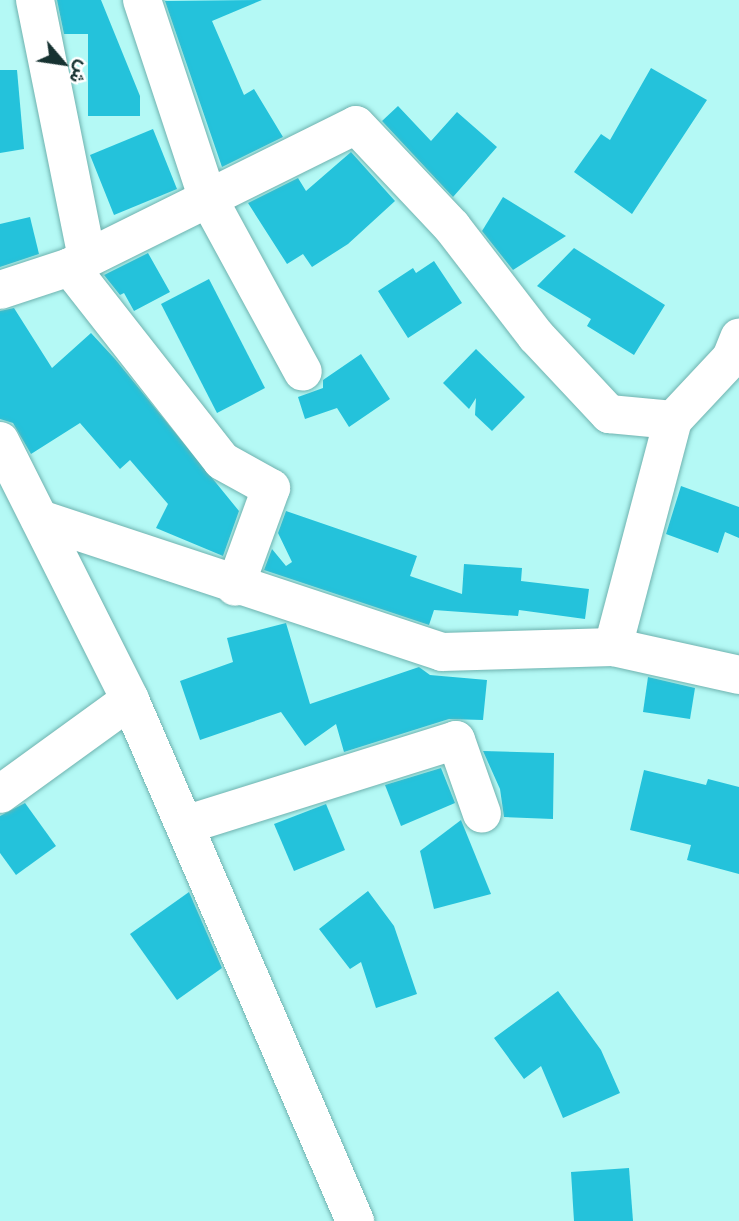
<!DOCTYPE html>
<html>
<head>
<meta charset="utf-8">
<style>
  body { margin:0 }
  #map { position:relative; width:739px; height:1221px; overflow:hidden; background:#b4f9f5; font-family:Literata,Vazirmatn,serif }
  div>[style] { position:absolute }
  .building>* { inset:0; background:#24c2db }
  .roads { filter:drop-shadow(0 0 2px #6fb2af) drop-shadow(0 0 2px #6fb2af) }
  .minor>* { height:38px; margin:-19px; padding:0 19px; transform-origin:19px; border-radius:19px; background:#fff }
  span { translate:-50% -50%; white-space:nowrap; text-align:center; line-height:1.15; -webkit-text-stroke:6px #fff; paint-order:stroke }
  .north { position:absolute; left:28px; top:28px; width:70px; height:70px; -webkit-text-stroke:5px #fff; paint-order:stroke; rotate:119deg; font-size:19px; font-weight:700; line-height:28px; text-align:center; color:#163231 }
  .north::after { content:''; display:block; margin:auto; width:24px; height:32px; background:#163231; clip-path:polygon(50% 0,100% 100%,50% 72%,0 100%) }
</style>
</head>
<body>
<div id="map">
  <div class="building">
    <div style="clip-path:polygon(57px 0,101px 0,140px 96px,140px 116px,88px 116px,88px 34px,64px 34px)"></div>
    <div style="clip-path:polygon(262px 0,212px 21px,244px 95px,254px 89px,283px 137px,222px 167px,165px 1px)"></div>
    <div style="clip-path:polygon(651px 68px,707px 100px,632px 214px,574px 172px,601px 134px,610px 140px)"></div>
    <div style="clip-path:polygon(0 70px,17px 70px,24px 149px,0 153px)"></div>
    <div style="clip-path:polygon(398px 106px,431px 141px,457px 112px,497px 147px,453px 197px,382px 121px)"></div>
    <div style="clip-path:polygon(153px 129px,177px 189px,114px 215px,90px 155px)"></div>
    <div style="clip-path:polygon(351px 152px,395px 201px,348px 244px,312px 267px,303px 254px,287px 264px,248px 203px,298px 178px,306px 191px)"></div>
    <div style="clip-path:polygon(503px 197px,566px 236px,513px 270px,482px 231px)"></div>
    <div style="clip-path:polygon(30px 217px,39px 254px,0 267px,0 224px)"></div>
    <div style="clip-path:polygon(574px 248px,665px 305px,634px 355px,587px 326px,591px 319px,537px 286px)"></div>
    <div style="clip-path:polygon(148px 253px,170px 292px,134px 311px,124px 293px,120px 295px,104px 275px)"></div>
    <div style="clip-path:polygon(434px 261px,462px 303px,408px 338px,378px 291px,413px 268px,416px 273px)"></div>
    <div style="clip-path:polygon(209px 279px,265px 388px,217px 413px,161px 304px)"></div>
    <div style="clip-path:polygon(14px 308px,52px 368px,91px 333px,115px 359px,239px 511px,223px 556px,156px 528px,168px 504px,130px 460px,120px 469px,80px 423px,31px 454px,13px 423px,0 419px,0 311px)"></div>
    <div style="clip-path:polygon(476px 349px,525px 397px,492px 431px,475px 415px,476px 398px,469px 409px,443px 383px)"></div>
    <div style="clip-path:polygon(361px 354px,390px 399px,349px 427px,337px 408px,305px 419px,298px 397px,323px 388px,323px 380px)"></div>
    <div style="clip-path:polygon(681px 486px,739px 507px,739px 538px,725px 532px,718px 553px,666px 534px)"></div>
    <div style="clip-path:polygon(286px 511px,417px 556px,410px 576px,462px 594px,464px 564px,522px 568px,521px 581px,589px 589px,585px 619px,519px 610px,518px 616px,434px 610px,429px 625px,264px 570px,272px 549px,286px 566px,292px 562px,278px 533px)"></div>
    <div style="clip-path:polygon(286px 623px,310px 704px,419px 667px,430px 675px,487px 680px,483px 720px,449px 719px,344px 752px,336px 724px,305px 746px,281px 712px,200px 740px,180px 681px,233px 662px,227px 638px)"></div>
    <div style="clip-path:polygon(648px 677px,695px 688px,690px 719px,643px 712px)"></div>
    <div style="clip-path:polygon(483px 751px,554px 753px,553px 819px,504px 817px,500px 789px)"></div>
    <div style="clip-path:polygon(441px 768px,455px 803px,401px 826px,385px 785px)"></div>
    <div style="clip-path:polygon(644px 770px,706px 785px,708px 779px,739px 787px,739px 874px,687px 860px,691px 845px,630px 830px)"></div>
    <div style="clip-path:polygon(25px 803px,56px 846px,16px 875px,0 853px,0 816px)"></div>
    <div style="clip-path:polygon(326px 804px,345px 850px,294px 871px,274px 824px)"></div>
    <div style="clip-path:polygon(461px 820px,491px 894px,434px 909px,420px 851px)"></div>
    <div style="clip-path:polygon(368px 891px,394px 926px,417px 994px,376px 1008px,361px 962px,350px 969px,319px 929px)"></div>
    <div style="clip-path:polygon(189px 892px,222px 968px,177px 1000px,130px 934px)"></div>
    <div style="clip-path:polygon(558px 991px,601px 1050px,620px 1093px,563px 1118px,541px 1066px,524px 1079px,494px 1038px)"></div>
    <div style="clip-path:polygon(629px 1168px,633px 1221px,574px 1221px,571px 1172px)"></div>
  </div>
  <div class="roads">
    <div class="minor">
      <div style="left:35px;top:0;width:264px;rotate:78.6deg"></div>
      <div style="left:142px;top:0;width:206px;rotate:71.7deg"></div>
      <div style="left:207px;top:196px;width:200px;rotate:61.4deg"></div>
      <div style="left:70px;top:267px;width:246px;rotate:51.9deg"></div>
      <div style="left:222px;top:461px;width:56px;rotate:28.9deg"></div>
      <div style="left:271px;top:488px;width:105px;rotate:110deg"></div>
      <div style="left:0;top:290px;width:74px;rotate:-18.2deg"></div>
      <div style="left:70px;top:267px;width:319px;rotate:-26.4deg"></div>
      <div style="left:356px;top:125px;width:140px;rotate:46.7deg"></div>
      <div style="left:452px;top:227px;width:138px;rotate:52.4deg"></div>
      <div style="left:536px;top:336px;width:107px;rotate:46.9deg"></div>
      <div style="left:609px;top:414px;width:64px;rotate:5.4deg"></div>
      <div style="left:0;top:441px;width:290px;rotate:63.3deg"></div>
      <div style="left:130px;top:700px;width:160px;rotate:144.1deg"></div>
      <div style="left:40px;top:519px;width:423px;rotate:18.3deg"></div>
      <div style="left:442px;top:652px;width:171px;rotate:-1.7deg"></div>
      <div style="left:613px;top:647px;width:129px;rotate:12.5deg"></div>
      <div style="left:613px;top:647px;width:235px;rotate:-75.2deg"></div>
      <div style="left:673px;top:420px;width:85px;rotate:-46.9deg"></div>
      <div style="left:731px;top:358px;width:22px;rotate:-68deg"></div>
      <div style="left:130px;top:700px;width:568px;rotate:66.64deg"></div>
      <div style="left:185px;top:825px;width:284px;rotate:-17.4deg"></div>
      <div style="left:456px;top:740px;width:78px;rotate:70.6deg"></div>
    </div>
  </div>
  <div class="north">ش</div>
</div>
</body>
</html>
